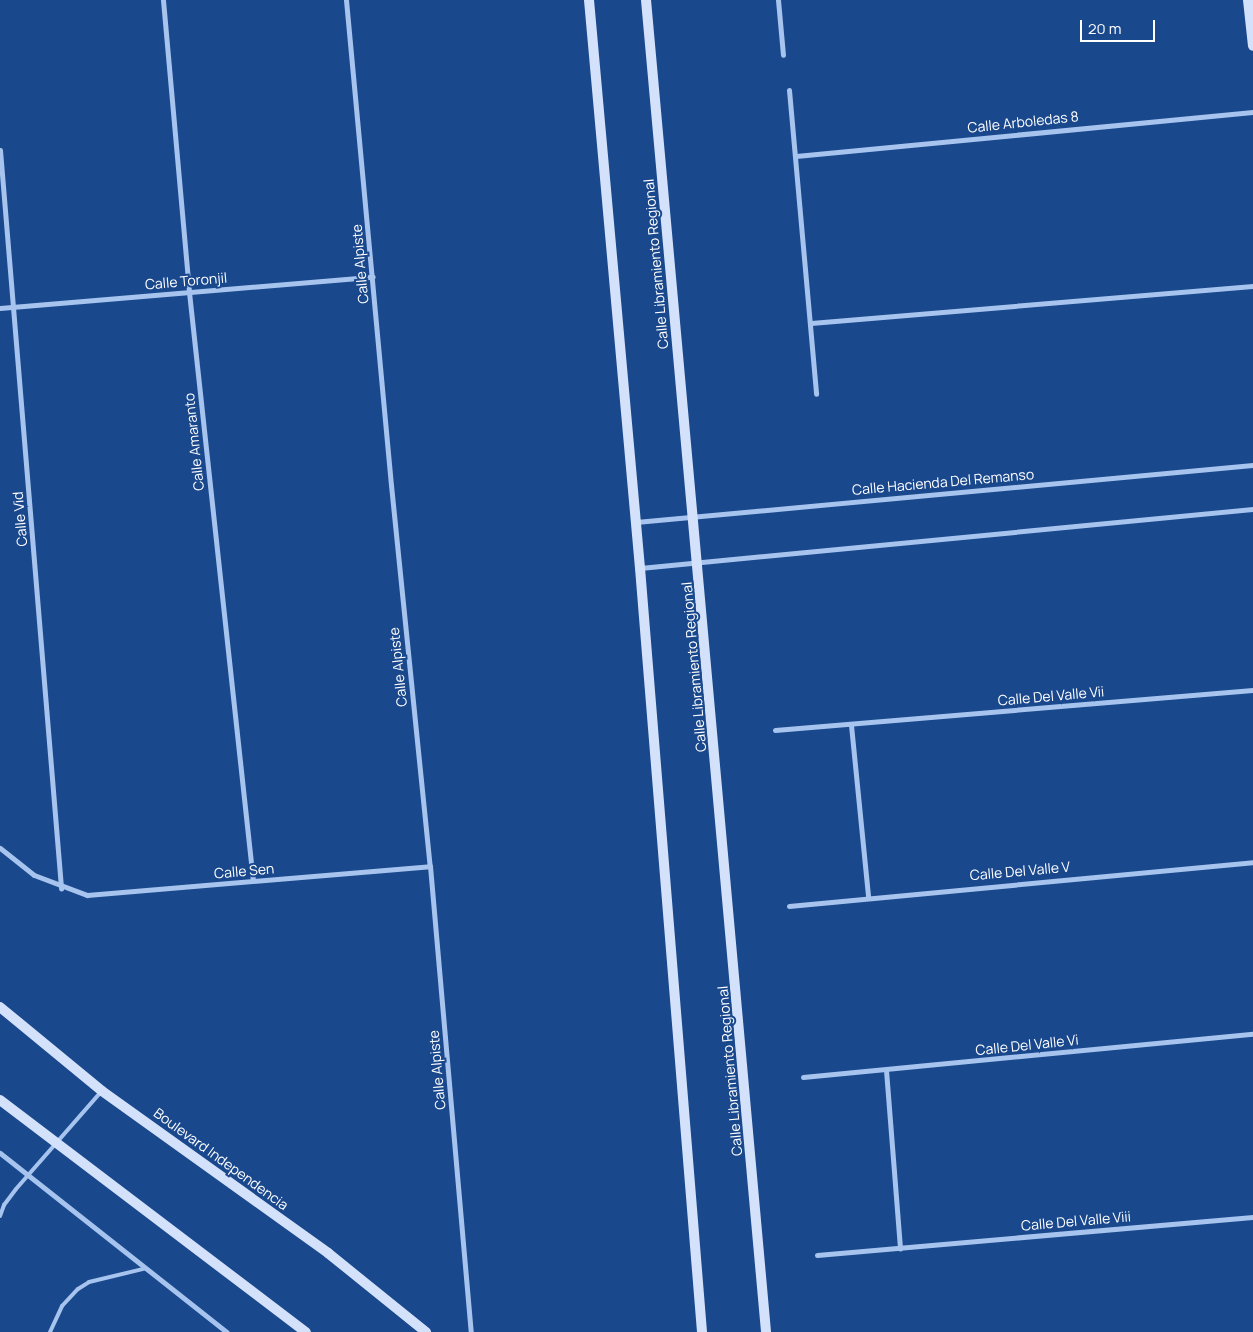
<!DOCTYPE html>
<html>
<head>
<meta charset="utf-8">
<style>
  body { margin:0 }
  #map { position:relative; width:1253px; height:1332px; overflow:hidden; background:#1a488d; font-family:Manrope,sans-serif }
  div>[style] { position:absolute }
  .lane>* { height:4px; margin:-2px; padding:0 2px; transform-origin:2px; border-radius:2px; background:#a6c4ee }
  .street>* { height:5px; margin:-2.5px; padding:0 2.5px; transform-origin:2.5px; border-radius:2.5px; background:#a6c4ee }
  .secondary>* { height:10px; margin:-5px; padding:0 5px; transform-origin:5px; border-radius:5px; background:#d3e2fa }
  span { translate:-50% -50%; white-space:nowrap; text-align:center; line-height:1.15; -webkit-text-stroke:4px #1a488d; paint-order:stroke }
  .street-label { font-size:14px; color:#fff }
  .scale { position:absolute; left:1080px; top:20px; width:75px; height:22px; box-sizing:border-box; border:2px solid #fff; border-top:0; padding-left:6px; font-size:15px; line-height:18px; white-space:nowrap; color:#fff; -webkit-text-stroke:4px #1a488d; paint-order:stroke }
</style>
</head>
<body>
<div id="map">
  <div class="lane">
    <div style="left:0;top:1216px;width:12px;rotate:-70deg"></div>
    <div style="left:4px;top:1205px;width:20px;rotate:-53deg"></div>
    <div style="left:16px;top:1189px;width:128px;rotate:-48.8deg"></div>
    <div style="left:50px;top:1332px;width:29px;rotate:-65deg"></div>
    <div style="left:62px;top:1306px;width:23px;rotate:-47deg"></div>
    <div style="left:78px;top:1289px;width:13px;rotate:-32deg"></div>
    <div style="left:89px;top:1282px;width:56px;rotate:-13.5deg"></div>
  </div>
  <div class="street">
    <div style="left:163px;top:0;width:293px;rotate:84.9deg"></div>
    <div style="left:189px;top:292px;width:592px;rotate:83.8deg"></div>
    <div style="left:346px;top:0;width:487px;rotate:84.7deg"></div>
    <div style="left:391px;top:485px;width:383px;rotate:84.2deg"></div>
    <div style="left:430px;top:866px;width:468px;rotate:85deg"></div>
    <div style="left:778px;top:0;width:55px;rotate:84.8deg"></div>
    <div style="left:789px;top:90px;width:305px;rotate:84.9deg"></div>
    <div style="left:0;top:150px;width:741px;rotate:85.27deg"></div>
    <div style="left:796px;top:156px;width:459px;rotate:-5.5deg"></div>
    <div style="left:0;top:308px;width:374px;rotate:-4.8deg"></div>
    <div style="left:811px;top:323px;width:444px;rotate:-4.8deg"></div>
    <div style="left:636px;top:522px;width:620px;rotate:-5.28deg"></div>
    <div style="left:640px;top:568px;width:616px;rotate:-5.5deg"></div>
    <div style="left:851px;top:725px;width:172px;rotate:84.3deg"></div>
    <div style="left:775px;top:730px;width:480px;rotate:-4.8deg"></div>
    <div style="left:0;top:848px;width:43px;rotate:38.5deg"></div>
    <div style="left:34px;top:875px;width:57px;rotate:20.7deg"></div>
    <div style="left:87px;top:895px;width:344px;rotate:-4.8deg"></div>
    <div style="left:789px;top:906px;width:466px;rotate:-5.4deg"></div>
    <div style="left:886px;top:1070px;width:179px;rotate:85.5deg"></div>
    <div style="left:803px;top:1077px;width:452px;rotate:-5.5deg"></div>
    <div style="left:0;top:1153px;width:289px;rotate:38.3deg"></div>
    <div style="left:817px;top:1255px;width:438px;rotate:-5deg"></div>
  </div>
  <div class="secondary">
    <div style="left:589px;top:0;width:570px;rotate:84.87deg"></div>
    <div style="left:640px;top:568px;width:767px;rotate:85.36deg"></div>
    <div style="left:646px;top:0;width:1337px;rotate:84.85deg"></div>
    <div style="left:1248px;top:0;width:46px;rotate:83.8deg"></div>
    <div style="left:0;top:1007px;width:132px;rotate:39.5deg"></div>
    <div style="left:102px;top:1091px;width:278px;rotate:35.6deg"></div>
    <div style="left:328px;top:1253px;width:126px;rotate:38.9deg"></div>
    <div style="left:0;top:1100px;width:384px;rotate:37.2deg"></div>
  </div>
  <div class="street-label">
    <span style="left:1023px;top:122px;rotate:-6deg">Calle Arboledas 8</span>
    <span style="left:360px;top:264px;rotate:-95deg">Calle Alpiste</span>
    <span style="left:656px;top:264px;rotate:-95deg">Calle Libramiento Regional</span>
    <span style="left:186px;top:281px;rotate:-5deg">Calle Toronjil</span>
    <span style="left:194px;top:442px;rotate:-96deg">Calle Amaranto</span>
    <span style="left:943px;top:482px;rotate:-5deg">Calle Hacienda Del Remanso</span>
    <span style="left:20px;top:519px;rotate:-95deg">Calle Vid</span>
    <span style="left:398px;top:667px;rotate:-96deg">Calle Alpiste</span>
    <span style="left:694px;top:667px;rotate:-95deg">Calle Libramiento Regional</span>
    <span style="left:1051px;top:696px;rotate:-5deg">Calle Del Valle Vii</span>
    <span style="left:244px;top:871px;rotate:-5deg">Calle Sen</span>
    <span style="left:1020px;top:871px;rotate:-5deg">Calle Del Valle V</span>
    <span style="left:1027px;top:1045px;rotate:-6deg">Calle Del Valle Vi</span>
    <span style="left:437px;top:1070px;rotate:-95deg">Calle Alpiste</span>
    <span style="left:730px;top:1071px;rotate:-95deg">Calle Libramiento Regional</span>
    <span style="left:221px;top:1159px;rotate:36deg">Boulevard Independencia</span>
    <span style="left:1076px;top:1221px;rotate:-5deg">Calle Del Valle Viii</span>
  </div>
  <div class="scale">20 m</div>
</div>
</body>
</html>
